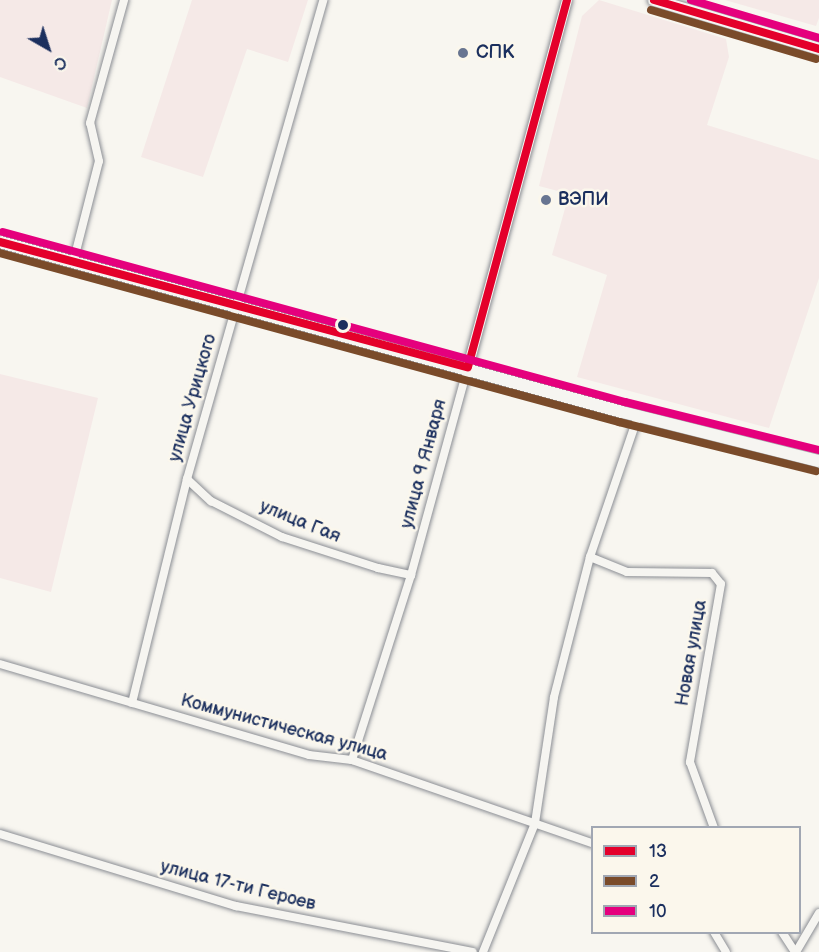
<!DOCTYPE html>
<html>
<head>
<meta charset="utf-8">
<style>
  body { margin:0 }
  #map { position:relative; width:819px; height:952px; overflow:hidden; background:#f8f6f0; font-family:"Balsamiq Sans",sans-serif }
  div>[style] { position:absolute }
  .built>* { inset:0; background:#f5e9e7 }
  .roads { filter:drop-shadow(0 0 2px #8b8e94) drop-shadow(0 0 2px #8b8e94) }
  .minor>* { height:8px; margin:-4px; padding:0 4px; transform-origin:4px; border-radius:4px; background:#f6f5f1 }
  .tertiary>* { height:10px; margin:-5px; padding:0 5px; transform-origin:5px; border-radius:5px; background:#f6f5f1 }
  .secondary>* { height:12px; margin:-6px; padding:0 6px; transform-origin:6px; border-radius:6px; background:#f6f5f1 }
  .bus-1>* { height:8px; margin:-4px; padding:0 4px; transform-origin:4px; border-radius:4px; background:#e4002b }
  .bus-2>* { height:8px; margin:-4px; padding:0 4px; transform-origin:4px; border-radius:4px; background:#7a4b2a }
  .bus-3>* { height:8px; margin:-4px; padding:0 4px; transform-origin:4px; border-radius:4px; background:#e5007d }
  .dots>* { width:16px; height:16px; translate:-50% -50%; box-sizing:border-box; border:3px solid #fbf7ec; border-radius:50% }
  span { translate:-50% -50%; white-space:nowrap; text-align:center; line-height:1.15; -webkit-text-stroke:5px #fbf7ec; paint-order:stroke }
  .poi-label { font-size:18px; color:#1b2f5e; font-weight:700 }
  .left { translate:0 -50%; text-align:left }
  .street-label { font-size:18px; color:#1b2f5e }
  .legend { position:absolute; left:591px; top:826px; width:210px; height:108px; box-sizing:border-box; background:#fbf7ec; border:2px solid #a1a7b3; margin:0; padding:8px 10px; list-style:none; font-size:18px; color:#1b2f5e }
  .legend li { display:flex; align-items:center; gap:12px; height:30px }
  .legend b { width:30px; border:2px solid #a1a7b3 }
  .north { position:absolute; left:18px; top:18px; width:60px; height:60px; -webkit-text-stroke:4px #fbf7ec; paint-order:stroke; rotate:141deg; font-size:16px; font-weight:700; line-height:24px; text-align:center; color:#1b2f5e }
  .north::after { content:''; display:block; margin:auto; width:21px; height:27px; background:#1b2f5e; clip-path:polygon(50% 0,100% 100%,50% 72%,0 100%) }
</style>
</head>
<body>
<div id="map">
  <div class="built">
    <div style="clip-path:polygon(0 0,112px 0,87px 108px,0 77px)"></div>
    <div style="clip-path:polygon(192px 0,308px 0,288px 62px,247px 49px,203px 177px,141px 157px)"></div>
    <div style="clip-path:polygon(599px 0,726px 39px,729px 57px,707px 125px,819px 160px,819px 278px,769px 428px,577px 377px,607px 275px,552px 255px,569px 194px,539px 186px,582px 16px)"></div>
    <div style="clip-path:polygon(725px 0,819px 0,819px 18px,816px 26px)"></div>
    <div style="clip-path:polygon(0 374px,98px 398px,51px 592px,0 578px)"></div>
  </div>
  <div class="roads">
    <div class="minor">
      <div style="left:73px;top:263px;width:105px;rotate:-75.7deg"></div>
      <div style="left:99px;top:161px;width:39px;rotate:-103deg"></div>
      <div style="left:90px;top:123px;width:128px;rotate:-74.5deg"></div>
      <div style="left:187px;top:479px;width:33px;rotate:43deg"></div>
      <div style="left:211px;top:501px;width:80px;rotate:26.9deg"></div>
      <div style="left:282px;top:537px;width:101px;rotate:17.9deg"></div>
      <div style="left:378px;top:568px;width:34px;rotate:12deg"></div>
      <div style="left:590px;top:557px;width:40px;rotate:22deg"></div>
      <div style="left:627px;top:572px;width:85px;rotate:0.7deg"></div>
      <div style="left:712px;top:573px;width:14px;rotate:51deg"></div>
      <div style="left:721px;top:584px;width:181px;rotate:99.9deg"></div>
      <div style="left:690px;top:762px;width:70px;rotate:70deg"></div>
      <div style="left:0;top:664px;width:322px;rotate:16.4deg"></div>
      <div style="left:309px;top:755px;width:43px;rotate:6.6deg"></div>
      <div style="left:352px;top:760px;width:254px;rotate:19.1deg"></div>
      <div style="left:132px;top:703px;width:231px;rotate:-76.2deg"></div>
      <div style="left:187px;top:479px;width:498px;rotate:-74.1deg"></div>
      <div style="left:352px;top:760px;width:194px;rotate:-72.3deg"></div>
      <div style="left:411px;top:575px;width:216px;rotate:-74.7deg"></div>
      <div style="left:0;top:834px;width:247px;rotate:17deg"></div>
      <div style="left:236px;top:906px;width:241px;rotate:11deg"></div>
      <div style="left:714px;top:932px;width:23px;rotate:59deg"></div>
      <div style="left:782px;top:932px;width:24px;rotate:57deg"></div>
      <div style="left:483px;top:952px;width:139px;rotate:-68deg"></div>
      <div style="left:535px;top:823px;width:127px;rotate:-81.4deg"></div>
      <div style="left:554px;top:697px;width:145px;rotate:-75.6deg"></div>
      <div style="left:590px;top:557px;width:149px;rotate:-71.2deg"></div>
      <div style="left:796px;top:952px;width:45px;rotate:-59.5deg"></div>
    </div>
    <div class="tertiary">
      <div style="left:468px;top:367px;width:380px;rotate:-74.9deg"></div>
    </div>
    <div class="secondary">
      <div style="left:654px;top:0;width:172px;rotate:16.5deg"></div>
      <div style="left:0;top:242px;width:645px;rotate:15.29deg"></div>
      <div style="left:622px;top:412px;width:203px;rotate:14deg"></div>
    </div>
  </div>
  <div class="bus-1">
    <div style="left:654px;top:0;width:172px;rotate:16.5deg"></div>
    <div style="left:0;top:242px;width:484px;rotate:15deg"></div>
    <div style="left:468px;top:367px;width:380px;rotate:-74.9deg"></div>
  </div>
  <div class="bus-2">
    <div style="left:651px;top:10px;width:172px;rotate:16.5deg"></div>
    <div style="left:0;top:253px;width:642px;rotate:15.27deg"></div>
    <div style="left:619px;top:422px;width:203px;rotate:14deg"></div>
  </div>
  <div class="bus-3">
    <div style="left:691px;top:0;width:134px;rotate:16.5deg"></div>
    <div style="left:3px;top:232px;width:645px;rotate:15.29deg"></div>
    <div style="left:625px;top:402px;width:200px;rotate:13.9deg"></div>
  </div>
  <div class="dots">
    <div style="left:463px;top:53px;background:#687591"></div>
    <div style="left:546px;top:200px;background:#687591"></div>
    <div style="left:343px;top:325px;background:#1b2f5e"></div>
  </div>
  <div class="poi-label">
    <span class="left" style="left:476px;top:53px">СПК</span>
    <span class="left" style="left:558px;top:200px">ВЭПИ</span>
  </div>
  <div class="street-label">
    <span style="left:193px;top:398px;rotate:-74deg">улица Урицкого</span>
    <span style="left:424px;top:464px;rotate:-75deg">улица 9 Января</span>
    <span style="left:300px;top:522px;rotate:22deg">улица Гая</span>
    <span style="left:692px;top:653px;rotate:-80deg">Новая улица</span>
    <span style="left:284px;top:728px;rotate:15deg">Коммунистическая улица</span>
    <span style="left:238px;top:886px;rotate:14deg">улица 17-ти Героев</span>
  </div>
  <ul class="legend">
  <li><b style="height:8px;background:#e4002b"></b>13</li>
  <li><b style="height:8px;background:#7a4b2a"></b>2</li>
  <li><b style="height:8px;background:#e5007d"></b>10</li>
  </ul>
  <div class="north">С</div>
</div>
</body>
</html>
